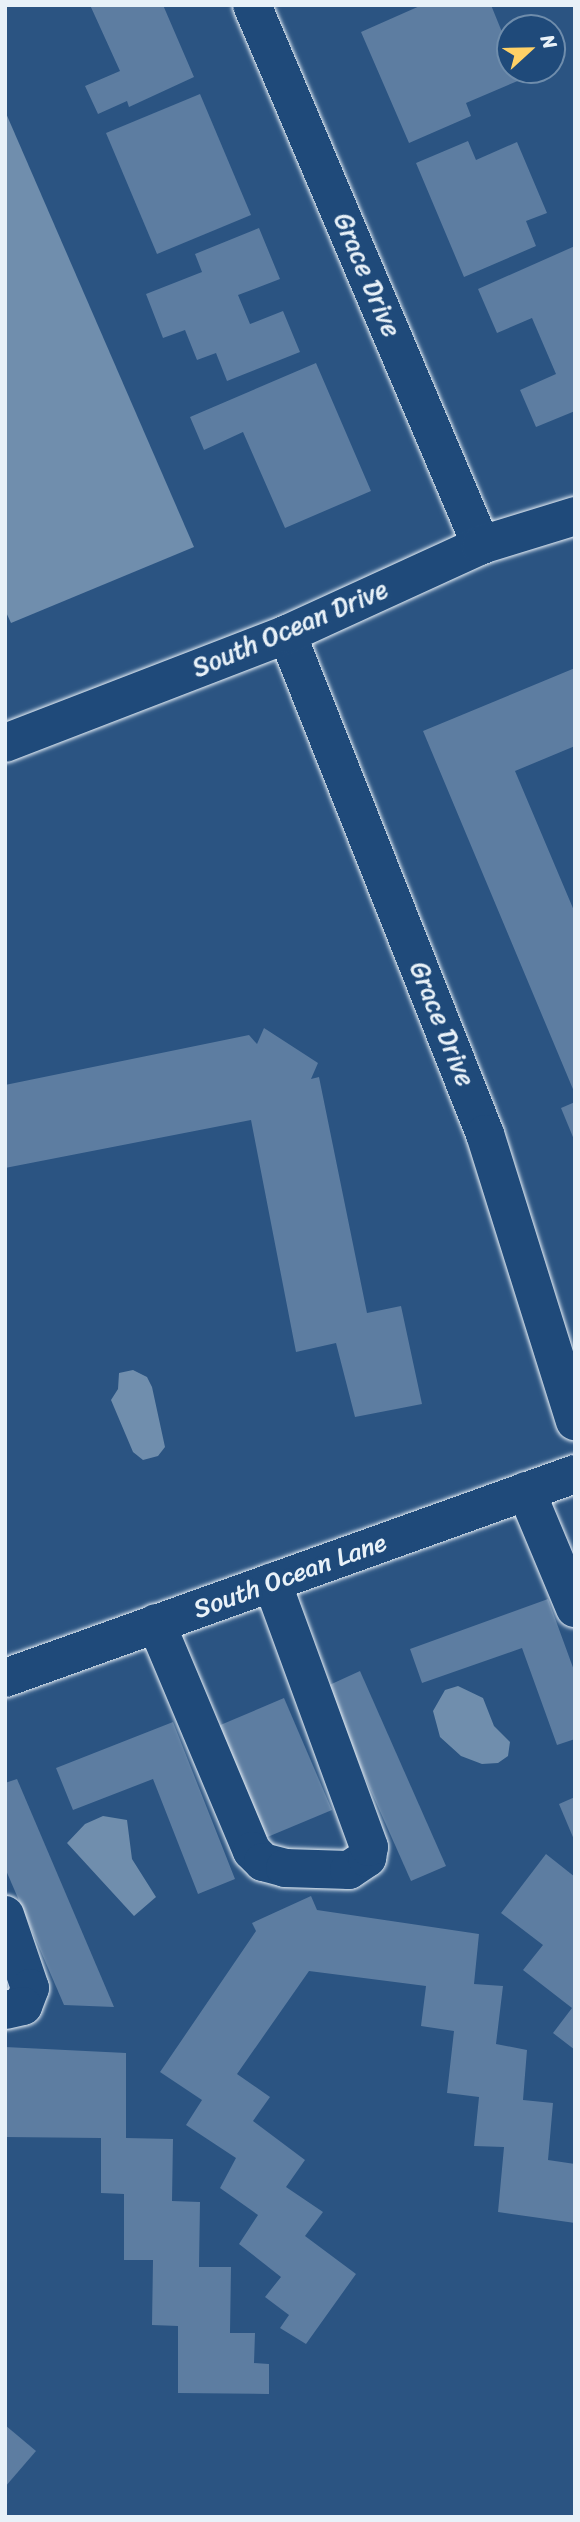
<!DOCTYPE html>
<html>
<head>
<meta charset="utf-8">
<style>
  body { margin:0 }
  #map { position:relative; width:580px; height:2522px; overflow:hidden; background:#2b5482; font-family:Sriracha,sans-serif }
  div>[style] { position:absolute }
  .water>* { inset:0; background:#708ead }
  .building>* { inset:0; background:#5d7da1 }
  .roads { filter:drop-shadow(0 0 2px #e8f1f8) drop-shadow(0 0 2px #e8f1f8) }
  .minor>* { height:38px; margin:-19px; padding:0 19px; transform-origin:19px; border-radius:19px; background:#1f4a7a }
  span { translate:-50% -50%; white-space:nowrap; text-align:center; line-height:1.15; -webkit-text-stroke:7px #1f4a7a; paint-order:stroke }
  .street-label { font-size:26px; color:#e8f1f8 }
  .frame { position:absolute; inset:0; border:7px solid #e8f1f8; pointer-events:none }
  .north { position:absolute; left:496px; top:14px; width:70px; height:70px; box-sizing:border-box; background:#1f4a7a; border:2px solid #6f8dac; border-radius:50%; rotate:68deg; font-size:19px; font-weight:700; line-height:28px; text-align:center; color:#e8f1f8 }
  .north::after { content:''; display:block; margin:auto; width:24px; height:32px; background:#ffd166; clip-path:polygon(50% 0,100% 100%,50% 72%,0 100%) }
</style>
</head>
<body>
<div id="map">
  <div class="water">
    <div style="clip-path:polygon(5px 111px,194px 547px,11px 623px,5px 610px)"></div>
    <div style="clip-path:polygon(133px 1370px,147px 1377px,152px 1387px,165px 1447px,158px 1456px,143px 1460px,133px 1452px,111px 1400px,118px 1389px,119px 1373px)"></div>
    <div style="clip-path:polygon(458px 1686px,483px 1698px,494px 1726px,510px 1742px,508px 1756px,498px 1763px,482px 1764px,461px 1756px,440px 1737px,433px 1711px,445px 1690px)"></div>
    <div style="clip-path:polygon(103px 1816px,127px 1820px,132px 1859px,156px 1897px,134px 1916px,67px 1843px,85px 1824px)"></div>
  </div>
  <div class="building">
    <div style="clip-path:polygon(90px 5px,163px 5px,194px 77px,129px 107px,127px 101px,98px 114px,85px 86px,120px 71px)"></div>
    <div style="clip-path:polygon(422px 5px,491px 5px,504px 37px,510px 70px,515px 70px,520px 80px,466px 103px,471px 116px,409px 143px,361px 32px)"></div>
    <div style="clip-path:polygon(200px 94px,251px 215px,157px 254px,106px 133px)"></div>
    <div style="clip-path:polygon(468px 141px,476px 160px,517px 142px,547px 213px,526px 221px,536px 246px,464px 277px,416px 163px)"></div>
    <div style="clip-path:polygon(259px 228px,280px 279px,238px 295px,250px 324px,283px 311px,300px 352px,227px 381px,216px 353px,197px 360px,185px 330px,163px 338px,146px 294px,202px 272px,195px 254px)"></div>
    <div style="clip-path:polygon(575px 246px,575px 411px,536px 427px,520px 390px,556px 374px,532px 318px,497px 333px,478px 289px)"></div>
    <div style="clip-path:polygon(316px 363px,371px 491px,285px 528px,243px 432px,204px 450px,190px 417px)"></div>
    <div style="clip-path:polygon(575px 668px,575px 746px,515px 771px,575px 913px,575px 1094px,423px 731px)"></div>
    <div style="clip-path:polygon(264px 1028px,318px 1063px,311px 1079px,319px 1077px,367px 1313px,401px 1306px,422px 1404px,355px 1417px,336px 1343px,296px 1352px,251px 1120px,5px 1168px,5px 1085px,249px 1035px,257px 1044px)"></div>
    <div style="clip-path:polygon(575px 1102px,575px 1142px,561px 1108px)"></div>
    <div style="clip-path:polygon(548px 1599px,575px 1673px,575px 1739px,557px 1745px,522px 1648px,422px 1683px,410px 1649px)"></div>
    <div style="clip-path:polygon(360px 1671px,446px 1866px,411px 1881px,325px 1687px)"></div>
    <div style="clip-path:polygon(284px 1698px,332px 1810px,265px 1838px,218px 1726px)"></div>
    <div style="clip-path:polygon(173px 1722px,235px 1879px,198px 1894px,153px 1779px,73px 1810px,56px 1768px)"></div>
    <div style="clip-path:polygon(17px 1779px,114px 2007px,64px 2005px,5px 1868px,5px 1783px)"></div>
    <div style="clip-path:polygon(575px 1797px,575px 1842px,559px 1804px)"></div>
    <div style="clip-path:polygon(546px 1854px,575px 1877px,575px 2050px,553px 2033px,572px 2008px,523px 1970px,543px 1945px,501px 1913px)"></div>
    <div style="clip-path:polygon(311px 1896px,317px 1910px,479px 1934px,474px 1984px,503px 1986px,496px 2044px,527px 2050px,523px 2100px,553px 2103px,548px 2160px,575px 2164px,575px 2223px,498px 2212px,504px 2147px,474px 2146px,479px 2097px,447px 2093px,454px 2031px,421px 2026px,426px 1986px,309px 1971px,237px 2074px,270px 2097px,253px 2121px,305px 2160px,286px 2187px,323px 2212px,305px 2236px,356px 2274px,306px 2344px,280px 2328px,289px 2315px,265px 2297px,281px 2277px,239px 2244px,258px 2215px,220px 2188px,236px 2158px,186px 2125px,202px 2100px,160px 2072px,256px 1931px,252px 1923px)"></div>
    <div style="clip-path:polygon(5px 2047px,126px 2053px,126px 2138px,173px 2139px,172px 2201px,200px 2202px,199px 2267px,231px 2267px,230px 2333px,255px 2333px,254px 2363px,269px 2364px,269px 2394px,178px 2393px,178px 2326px,152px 2325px,153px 2260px,124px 2260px,124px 2194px,101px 2193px,101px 2138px,5px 2137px)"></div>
    <div style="clip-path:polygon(5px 2425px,36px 2451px,5px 2487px)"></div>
  </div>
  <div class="roads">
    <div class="minor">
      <div style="left:252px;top:5px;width:587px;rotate:67.02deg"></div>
      <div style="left:287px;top:634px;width:538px;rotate:68.4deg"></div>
      <div style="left:485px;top:1134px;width:301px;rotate:72.6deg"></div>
      <div style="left:5px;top:743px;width:302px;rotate:-21.1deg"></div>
      <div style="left:287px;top:634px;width:213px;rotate:-24.6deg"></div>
      <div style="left:481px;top:545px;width:98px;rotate:-17.1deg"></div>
      <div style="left:526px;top:1491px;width:127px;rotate:67.3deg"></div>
      <div style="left:156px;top:1623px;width:247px;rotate:67.2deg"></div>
      <div style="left:252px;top:1851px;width:16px;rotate:45deg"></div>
      <div style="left:263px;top:1862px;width:23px;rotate:15deg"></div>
      <div style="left:285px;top:1868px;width:64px;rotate:1.8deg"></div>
      <div style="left:349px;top:1870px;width:22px;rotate:-34deg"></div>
      <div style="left:367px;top:1858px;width:11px;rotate:-80deg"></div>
      <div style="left:369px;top:1847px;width:282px;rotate:-110.1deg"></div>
      <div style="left:5px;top:1678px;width:605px;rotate:-19.69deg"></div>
      <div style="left:5px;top:1915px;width:77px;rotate:71.1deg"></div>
      <div style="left:30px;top:1988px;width:19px;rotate:111deg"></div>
      <div style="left:23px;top:2006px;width:18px;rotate:167deg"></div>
    </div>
  </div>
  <div class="street-label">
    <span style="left:367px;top:275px;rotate:67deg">Grace Drive</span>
    <span style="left:290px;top:629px;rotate:-23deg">South Ocean Drive</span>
    <span style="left:442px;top:1024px;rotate:68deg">Grace Drive</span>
    <span style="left:290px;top:1576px;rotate:-20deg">South Ocean Lane</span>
  </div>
  <div class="frame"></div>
  <div class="north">N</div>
</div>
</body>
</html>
